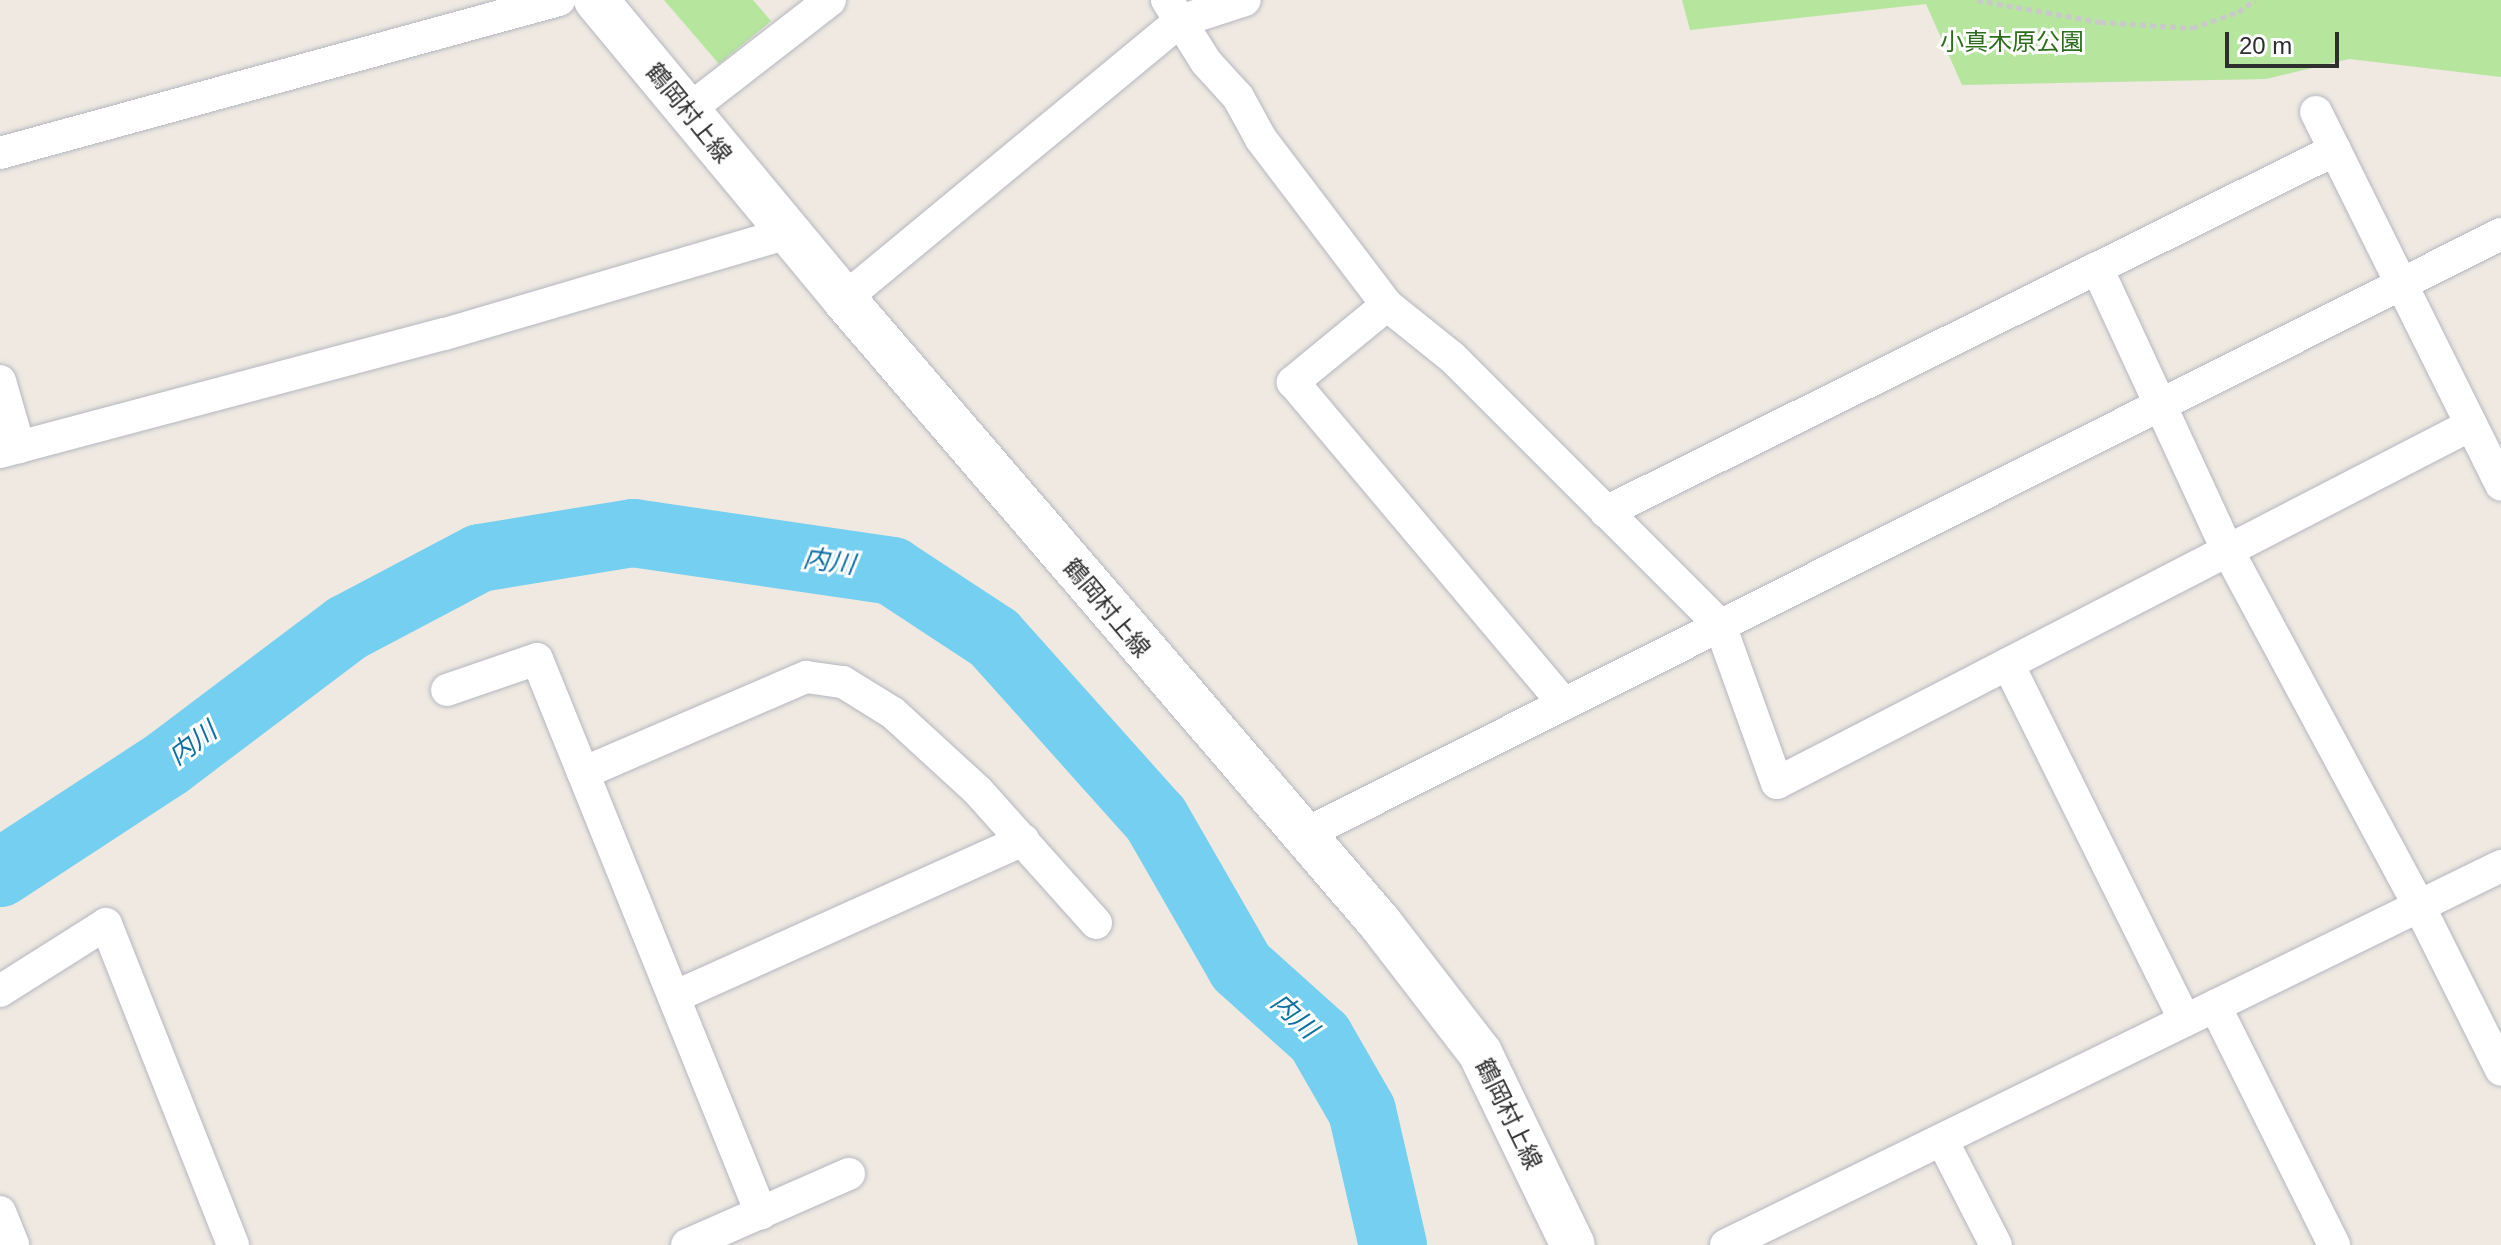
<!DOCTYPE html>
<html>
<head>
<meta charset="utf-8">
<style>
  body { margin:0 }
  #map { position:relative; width:2501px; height:1245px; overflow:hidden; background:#efe9e1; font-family:Arial,"Noto Sans JP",sans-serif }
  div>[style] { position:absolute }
  .green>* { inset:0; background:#b6e59e }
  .river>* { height:68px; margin:-34px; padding:0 34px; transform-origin:34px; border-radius:34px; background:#75cff0 }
  .path>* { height:5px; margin-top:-2.5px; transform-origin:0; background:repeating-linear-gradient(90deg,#c9c9c9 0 6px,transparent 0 10px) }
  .roads { filter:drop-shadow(0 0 2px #b4b7c1) drop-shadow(0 0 2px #b4b7c1) }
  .street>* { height:32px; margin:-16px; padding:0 16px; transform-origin:16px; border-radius:16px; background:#fff }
  .secondary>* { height:44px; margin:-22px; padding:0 22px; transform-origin:22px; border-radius:22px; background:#fff }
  span { translate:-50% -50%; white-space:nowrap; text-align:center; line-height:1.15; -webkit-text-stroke:6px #fff; paint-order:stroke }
  .park-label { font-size:24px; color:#2c6e1b }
  .street-label { font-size:24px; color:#2e2e2e }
  .water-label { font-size:26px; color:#0d6fa3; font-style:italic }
  .scale { position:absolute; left:2225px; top:32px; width:114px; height:36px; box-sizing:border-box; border:4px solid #2e2e2e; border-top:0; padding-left:10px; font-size:24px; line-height:28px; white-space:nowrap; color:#2e2e2e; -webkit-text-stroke:6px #fff; paint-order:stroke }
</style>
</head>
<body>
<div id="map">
  <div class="green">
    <div style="clip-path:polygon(664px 0,753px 0,771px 21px,719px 64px)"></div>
    <div style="clip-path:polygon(1682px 0,2501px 0,2501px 77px,2349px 59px,2266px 79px,1962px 85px,1926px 4px,1690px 30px)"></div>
  </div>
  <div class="river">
    <div style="left:0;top:873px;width:201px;rotate:-33.2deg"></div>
    <div style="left:168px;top:763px;width:224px;rotate:-37deg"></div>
    <div style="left:347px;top:628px;width:150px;rotate:-27.8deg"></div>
    <div style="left:480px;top:558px;width:155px;rotate:-9.3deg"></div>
    <div style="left:633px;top:533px;width:262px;rotate:8.3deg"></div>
    <div style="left:892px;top:571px;width:122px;rotate:33.3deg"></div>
    <div style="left:994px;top:638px;width:243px;rotate:48.2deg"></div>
    <div style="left:1156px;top:819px;width:171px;rotate:60.1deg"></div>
    <div style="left:1241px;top:967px;width:106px;rotate:41.9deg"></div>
    <div style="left:1320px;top:1038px;width:84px;rotate:60.1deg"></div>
    <div style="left:1362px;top:1111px;width:138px;rotate:77deg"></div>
  </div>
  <div class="path">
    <div style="left:1977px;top:0;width:125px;rotate:10.1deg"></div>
    <div style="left:2100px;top:22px;width:92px;rotate:3.7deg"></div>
    <div style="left:2192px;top:28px;width:49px;rotate:-19.2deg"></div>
    <div style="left:2238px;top:12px;width:21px;rotate:-35deg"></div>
  </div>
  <div class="roads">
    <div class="street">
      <div style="left:1167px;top:0;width:73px;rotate:57.8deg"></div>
      <div style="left:1206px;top:62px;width:47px;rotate:47.6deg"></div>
      <div style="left:1238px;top:97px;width:48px;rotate:61.3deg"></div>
      <div style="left:1261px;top:139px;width:208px;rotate:52.8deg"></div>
      <div style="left:1387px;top:305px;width:83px;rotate:38.7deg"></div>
      <div style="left:1452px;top:357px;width:379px;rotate:45deg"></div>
      <div style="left:1720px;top:625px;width:168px;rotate:70.2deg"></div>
      <div style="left:1777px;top:783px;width:781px;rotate:-27.29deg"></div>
      <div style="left:687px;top:111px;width:181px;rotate:-37.8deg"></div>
      <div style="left:2316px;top:112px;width:416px;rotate:63.6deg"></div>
      <div style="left:0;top:153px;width:580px;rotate:-15.31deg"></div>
      <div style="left:2097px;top:268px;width:312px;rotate:65.2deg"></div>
      <div style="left:2228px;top:551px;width:403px;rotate:61.7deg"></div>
      <div style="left:2419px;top:906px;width:183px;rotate:63.4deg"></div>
      <div style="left:844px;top:299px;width:436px;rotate:-39.6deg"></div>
      <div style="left:1180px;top:21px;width:68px;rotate:-17.9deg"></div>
      <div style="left:1387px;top:305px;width:122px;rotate:140.7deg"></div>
      <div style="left:1293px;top:382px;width:421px;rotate:49.9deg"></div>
      <div style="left:0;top:381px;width:69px;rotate:73.9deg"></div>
      <div style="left:0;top:452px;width:460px;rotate:-14.9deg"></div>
      <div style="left:445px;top:334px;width:358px;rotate:-16.4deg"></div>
      <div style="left:1606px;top:512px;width:814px;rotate:-26.41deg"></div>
      <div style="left:2008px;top:664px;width:398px;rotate:63.6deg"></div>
      <div style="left:447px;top:690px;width:95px;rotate:-19deg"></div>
      <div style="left:537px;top:659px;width:598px;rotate:67.98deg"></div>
      <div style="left:583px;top:773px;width:243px;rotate:-23.3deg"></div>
      <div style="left:806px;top:677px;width:37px;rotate:8deg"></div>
      <div style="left:843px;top:682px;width:59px;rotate:31.8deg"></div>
      <div style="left:893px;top:713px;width:115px;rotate:42.5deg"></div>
      <div style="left:978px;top:791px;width:177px;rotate:48.2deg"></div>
      <div style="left:1301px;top:836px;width:1343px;rotate:-26.64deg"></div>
      <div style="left:0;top:991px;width:125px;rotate:-32.3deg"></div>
      <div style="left:106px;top:924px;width:345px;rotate:68.4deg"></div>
      <div style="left:674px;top:997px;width:383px;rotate:-24.2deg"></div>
      <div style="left:2215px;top:1006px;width:267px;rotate:63.5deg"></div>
      <div style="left:1942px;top:1140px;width:118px;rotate:62.8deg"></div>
      <div style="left:0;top:1212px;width:35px;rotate:68deg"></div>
      <div style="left:687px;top:1245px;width:177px;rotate:-23.7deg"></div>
      <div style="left:1726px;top:1245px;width:863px;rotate:-26.06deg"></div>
    </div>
    <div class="secondary">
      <div style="left:596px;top:0;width:388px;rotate:50.3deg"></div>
      <div style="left:844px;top:299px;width:823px;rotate:49.34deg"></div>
      <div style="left:1380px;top:923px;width:164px;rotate:52.4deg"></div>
      <div style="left:1480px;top:1053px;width:213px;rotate:64.2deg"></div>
    </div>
  </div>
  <div class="park-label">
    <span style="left:2012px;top:42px">小真木原公園</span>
  </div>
  <div class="street-label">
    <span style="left:689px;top:113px;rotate:51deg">鶴岡村上線</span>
    <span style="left:1107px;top:608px;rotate:50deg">鶴岡村上線</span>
    <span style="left:1509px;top:1114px;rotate:64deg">鶴岡村上線</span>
  </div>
  <div class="water-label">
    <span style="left:829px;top:562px;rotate:8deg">内川</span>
    <span style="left:193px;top:744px;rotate:-37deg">内川</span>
    <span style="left:1294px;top:1016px;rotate:43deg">内川</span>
  </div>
  <div class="scale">20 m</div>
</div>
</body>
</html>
